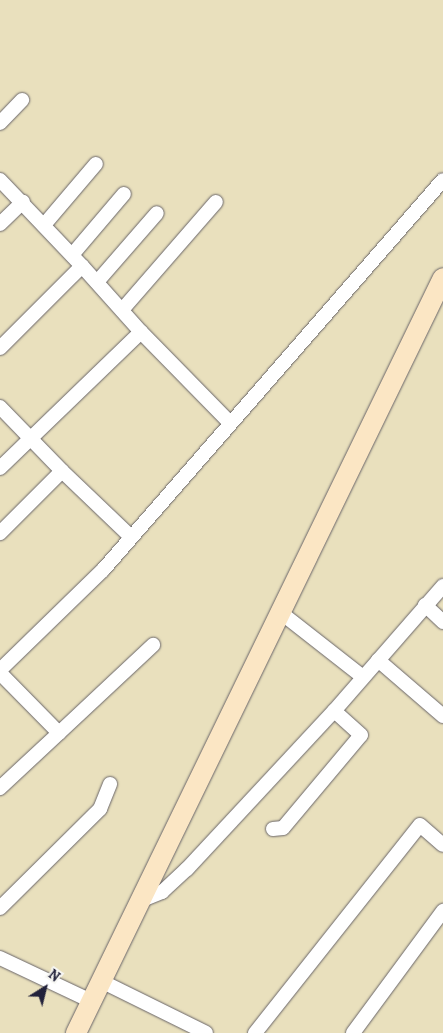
<!DOCTYPE html>
<html>
<head>
<meta charset="utf-8">
<style>
  body { margin:0 }
  #map { position:relative; width:443px; height:1033px; overflow:hidden; background:#e9e0bd; font-family:Alegreya,serif }
  div>[style] { position:absolute }
  .roads { filter:drop-shadow(0 0 1px #686468) drop-shadow(0 0 1px #686468) }
  .street>* { height:14px; margin:-7px; padding:0 7px; transform-origin:7px; border-radius:7px; background:#fff }
  .secondary>* { height:20px; margin:-10px; padding:0 10px; transform-origin:10px; border-radius:10px; background:#fbe6c4 }
  span { translate:-50% -50%; white-space:nowrap; text-align:center; line-height:1.15; -webkit-text-stroke:5px #f6f6f2; paint-order:stroke }
  .north { position:absolute; left:20px; top:963px; width:50px; height:50px; -webkit-text-stroke:4px #f6f6f2; paint-order:stroke; rotate:36deg; font-size:14px; font-weight:700; line-height:20px; text-align:center; color:#22223b }
  .north::after { content:''; display:block; margin:auto; width:18px; height:22px; background:#22223b; clip-path:polygon(50% 0,100% 100%,50% 72%,0 100%) }
</style>
</head>
<body>
<div id="map">
  <div class="roads">
    <div class="street">
      <div style="left:0;top:123px;width:32px;rotate:-46deg"></div>
      <div style="left:0;top:180px;width:119px;rotate:46.4deg"></div>
      <div style="left:82px;top:266px;width:89px;rotate:48.2deg"></div>
      <div style="left:141px;top:332px;width:127px;rotate:45.6deg"></div>
      <div style="left:0;top:224px;width:32px;rotate:-44deg"></div>
      <div style="left:44px;top:225px;width:80px;rotate:-49.6deg"></div>
      <div style="left:72px;top:255px;width:80px;rotate:-49.6deg"></div>
      <div style="left:97px;top:282px;width:91px;rotate:-49deg"></div>
      <div style="left:122px;top:310px;width:143px;rotate:-49deg"></div>
      <div style="left:0;top:348px;width:116px;rotate:-45deg"></div>
      <div style="left:0;top:407px;width:89px;rotate:45.9deg"></div>
      <div style="left:62px;top:471px;width:88px;rotate:135deg"></div>
      <div style="left:0;top:468px;width:196px;rotate:-44deg"></div>
      <div style="left:62px;top:471px;width:95px;rotate:43.7deg"></div>
      <div style="left:425px;top:605px;width:25px;rotate:43deg"></div>
      <div style="left:280px;top:612px;width:105px;rotate:38.1deg"></div>
      <div style="left:378px;top:660px;width:86px;rotate:40.7deg"></div>
      <div style="left:0;top:670px;width:144px;rotate:-44.2deg"></div>
      <div style="left:103px;top:570px;width:517px;rotate:-48.92deg"></div>
      <div style="left:0;top:673px;width:84px;rotate:45.5deg"></div>
      <div style="left:59px;top:733px;width:81px;rotate:137deg"></div>
      <div style="left:59px;top:733px;width:129px;rotate:-43.1deg"></div>
      <div style="left:273px;top:829px;width:10px;rotate:-6deg"></div>
      <div style="left:283px;top:828px;width:121px;rotate:-50deg"></div>
      <div style="left:361px;top:735px;width:36px;rotate:-138deg"></div>
      <div style="left:142px;top:900px;width:22px;rotate:-22deg"></div>
      <div style="left:162px;top:892px;width:34px;rotate:-43deg"></div>
      <div style="left:187px;top:869px;width:216px;rotate:-47.1deg"></div>
      <div style="left:334px;top:711px;width:166px;rotate:-48.9deg"></div>
      <div style="left:0;top:908px;width:141px;rotate:-44.7deg"></div>
      <div style="left:100px;top:809px;width:27px;rotate:-68deg"></div>
      <div style="left:0;top:958px;width:101px;rotate:25.3deg"></div>
      <div style="left:101px;top:981px;width:117px;rotate:26.3deg"></div>
      <div style="left:255px;top:1033px;width:265px;rotate:-51.6deg"></div>
      <div style="left:420px;top:825px;width:30px;rotate:41deg"></div>
      <div style="left:353px;top:1033px;width:152px;rotate:-53.6deg"></div>
    </div>
    <div class="secondary">
      <div style="left:76px;top:1033px;width:839px;rotate:-64.08deg"></div>
    </div>
  </div>
  <div class="north">N</div>
</div>
</body>
</html>
